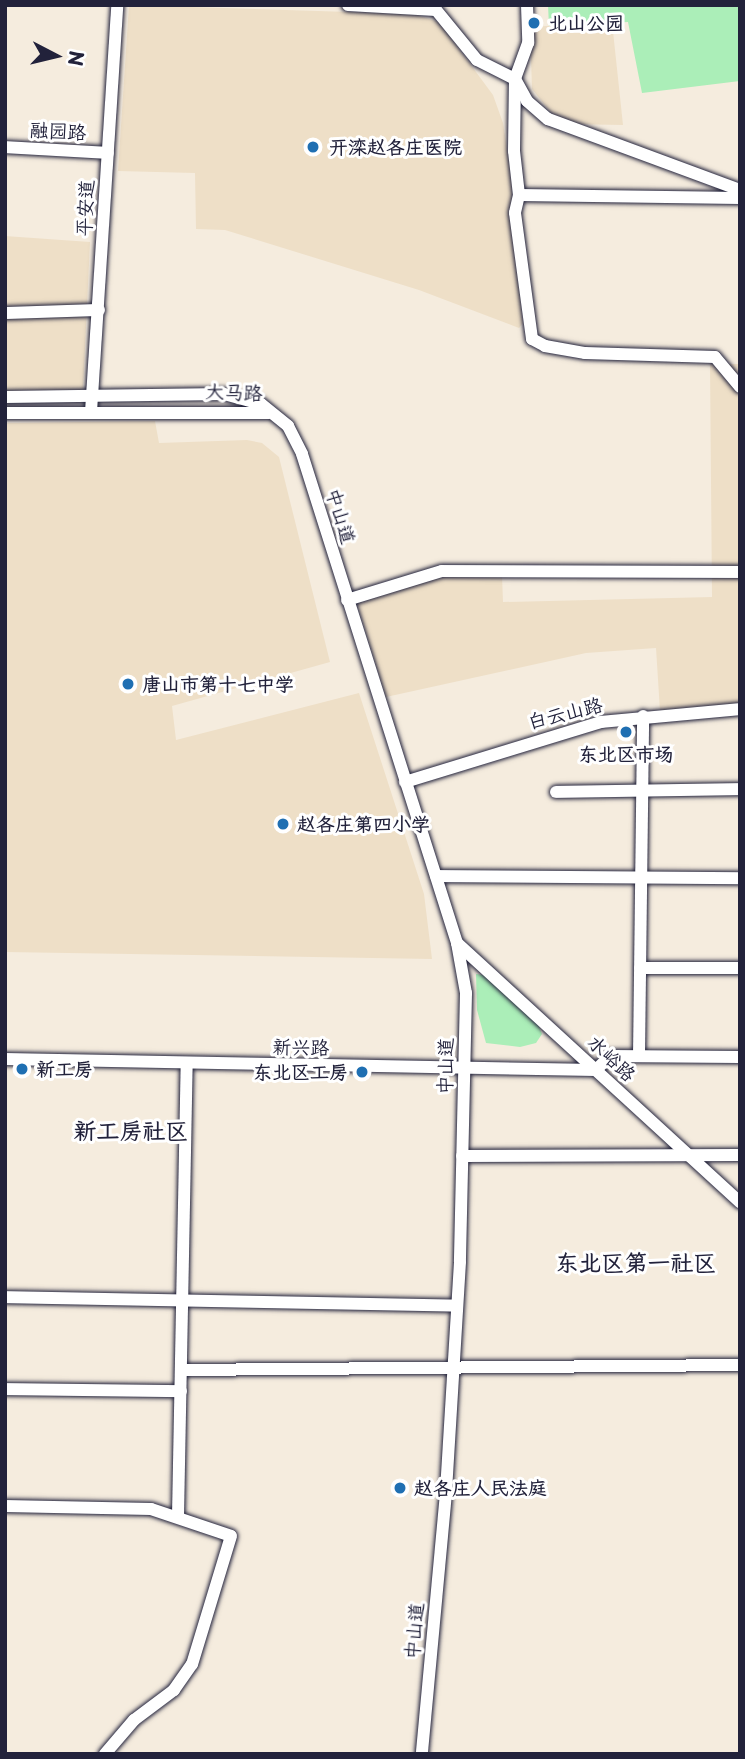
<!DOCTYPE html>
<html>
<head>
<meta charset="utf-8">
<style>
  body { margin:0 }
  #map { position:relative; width:745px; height:1759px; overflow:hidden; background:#f5ecde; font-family:"Playpen Sans","LXGW WenKai TC",sans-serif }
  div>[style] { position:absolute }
  .built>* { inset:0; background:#eedfc7 }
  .green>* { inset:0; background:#abeeb8 }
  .roads { filter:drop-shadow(0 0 2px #22223b) drop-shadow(0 0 2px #22223b) }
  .minor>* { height:12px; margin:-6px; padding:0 6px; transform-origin:6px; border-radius:6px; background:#fff }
  .dots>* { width:19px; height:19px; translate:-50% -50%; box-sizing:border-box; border:4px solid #fff; border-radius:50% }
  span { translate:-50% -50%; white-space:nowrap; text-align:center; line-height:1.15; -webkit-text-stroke:6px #fff; paint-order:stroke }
  .poi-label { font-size:19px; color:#22223b; font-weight:700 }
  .left { translate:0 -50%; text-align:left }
  .right { translate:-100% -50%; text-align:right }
  .street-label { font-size:19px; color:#22223b }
  .quarter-label { font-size:23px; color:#22223b; font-weight:700 }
  .frame { position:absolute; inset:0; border:7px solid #22223b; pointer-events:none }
  .north { position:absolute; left:21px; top:21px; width:70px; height:70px; -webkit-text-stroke:5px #fff; paint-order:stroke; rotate:97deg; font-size:19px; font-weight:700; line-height:28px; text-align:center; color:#22223b }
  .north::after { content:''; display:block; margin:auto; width:24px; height:32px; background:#22223b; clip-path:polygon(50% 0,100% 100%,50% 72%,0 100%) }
</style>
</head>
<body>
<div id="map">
  <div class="built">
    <div style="clip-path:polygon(129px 5px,413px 14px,439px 22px,493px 95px,503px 123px,513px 187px,510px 217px,523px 323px,519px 328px,419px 290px,225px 230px,196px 229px,195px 173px,118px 171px)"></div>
    <div style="clip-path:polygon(612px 22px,623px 125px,567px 124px,553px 115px,532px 89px,530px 27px)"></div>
    <div style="clip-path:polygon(5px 236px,90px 242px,83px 390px,5px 392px)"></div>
    <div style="clip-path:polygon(710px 364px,740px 364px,740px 706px,660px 711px,656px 648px,586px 653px,386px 697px,357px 603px,445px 573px,502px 575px,503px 602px,712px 597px)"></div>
    <div style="clip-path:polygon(155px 421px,159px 443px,247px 440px,262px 443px,279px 457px,330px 662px,172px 706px,176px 740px,359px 693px,424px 894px,432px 959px,5px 952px,5px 423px)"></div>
  </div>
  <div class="green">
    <div style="clip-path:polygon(548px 5px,740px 5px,740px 81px,642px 93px,628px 22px,549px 26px)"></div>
    <div style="clip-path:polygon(476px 974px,484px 975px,537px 1022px,542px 1034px,536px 1043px,520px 1047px,486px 1043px,477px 1010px)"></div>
  </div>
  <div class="roads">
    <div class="minor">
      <div style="left:348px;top:5px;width:88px;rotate:3.3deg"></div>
      <div style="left:432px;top:5px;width:71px;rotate:50.7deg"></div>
      <div style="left:477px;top:60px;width:42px;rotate:26.6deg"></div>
      <div style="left:515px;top:79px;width:25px;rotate:61deg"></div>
      <div style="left:527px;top:101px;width:28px;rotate:41deg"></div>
      <div style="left:548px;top:119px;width:205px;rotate:20.3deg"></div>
      <div style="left:527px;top:5px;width:38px;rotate:88deg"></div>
      <div style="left:528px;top:43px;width:38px;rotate:110deg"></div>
      <div style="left:515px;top:79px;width:72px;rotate:90.8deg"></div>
      <div style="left:514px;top:151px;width:44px;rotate:83.5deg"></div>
      <div style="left:519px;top:195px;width:18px;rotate:103deg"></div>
      <div style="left:515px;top:213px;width:127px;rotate:82.3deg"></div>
      <div style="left:532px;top:339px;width:15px;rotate:28deg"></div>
      <div style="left:545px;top:346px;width:41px;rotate:9.9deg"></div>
      <div style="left:585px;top:353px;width:130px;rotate:1.8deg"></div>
      <div style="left:715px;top:357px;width:39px;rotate:50deg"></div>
      <div style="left:5px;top:147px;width:103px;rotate:3.3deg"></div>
      <div style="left:519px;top:195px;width:221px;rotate:0.8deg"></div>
      <div style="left:5px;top:313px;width:94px;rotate:-1.8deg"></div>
      <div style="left:5px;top:397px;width:219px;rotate:-0.8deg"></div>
      <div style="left:224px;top:394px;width:38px;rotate:15deg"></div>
      <div style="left:261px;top:404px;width:35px;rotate:39deg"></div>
      <div style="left:288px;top:426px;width:31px;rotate:63deg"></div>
      <div style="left:302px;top:454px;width:513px;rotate:72.41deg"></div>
      <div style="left:457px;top:943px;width:51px;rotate:79.8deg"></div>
      <div style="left:466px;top:993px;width:269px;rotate:91.3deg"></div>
      <div style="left:460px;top:1262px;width:231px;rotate:93.5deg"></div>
      <div style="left:446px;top:1493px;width:262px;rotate:95.3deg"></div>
      <div style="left:91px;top:412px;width:408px;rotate:-86.3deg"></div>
      <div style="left:5px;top:413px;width:264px"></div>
      <div style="left:347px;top:600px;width:99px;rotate:-17deg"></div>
      <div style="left:442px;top:571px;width:298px;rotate:0.2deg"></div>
      <div style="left:405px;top:782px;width:205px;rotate:-17deg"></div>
      <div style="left:601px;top:722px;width:140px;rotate:-5.3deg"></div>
      <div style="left:556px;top:792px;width:184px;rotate:-0.9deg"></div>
      <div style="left:436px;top:876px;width:304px;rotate:0.4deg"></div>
      <div style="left:457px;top:943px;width:384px;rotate:42.5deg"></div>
      <div style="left:640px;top:968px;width:100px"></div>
      <div style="left:639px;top:1056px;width:340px;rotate:-89.3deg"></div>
      <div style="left:5px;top:1059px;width:591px;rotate:1.07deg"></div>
      <div style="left:596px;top:1070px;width:20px;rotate:-45deg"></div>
      <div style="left:610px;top:1056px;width:130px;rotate:0.4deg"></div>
      <div style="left:462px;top:1156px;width:278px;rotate:-0.2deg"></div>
      <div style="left:5px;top:1297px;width:452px;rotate:1.1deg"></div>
      <div style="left:181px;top:1370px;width:559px;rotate:-0.51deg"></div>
      <div style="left:5px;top:1389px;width:176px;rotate:0.7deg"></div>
      <div style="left:5px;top:1506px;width:146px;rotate:1.2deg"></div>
      <div style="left:151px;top:1509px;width:84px;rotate:18.6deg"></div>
      <div style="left:231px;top:1536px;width:134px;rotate:106.9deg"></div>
      <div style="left:192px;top:1664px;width:32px;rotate:125deg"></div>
      <div style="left:174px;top:1690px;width:50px;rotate:143.1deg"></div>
      <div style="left:134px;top:1720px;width:45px;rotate:130.5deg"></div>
      <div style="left:178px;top:1516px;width:452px;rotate:-88.9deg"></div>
    </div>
  </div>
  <div class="dots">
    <div style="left:534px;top:23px;background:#1f6fb2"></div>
    <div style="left:313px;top:147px;background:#1f6fb2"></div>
    <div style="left:128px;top:684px;background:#1f6fb2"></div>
    <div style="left:626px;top:732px;background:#1f6fb2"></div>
    <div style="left:283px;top:824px;background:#1f6fb2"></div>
    <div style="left:22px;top:1069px;background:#1f6fb2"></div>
    <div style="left:362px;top:1072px;background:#1f6fb2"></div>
    <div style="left:400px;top:1488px;background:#1f6fb2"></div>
  </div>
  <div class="poi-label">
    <span class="left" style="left:548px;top:23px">北山公园</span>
    <span class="left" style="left:329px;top:147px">开滦赵各庄医院</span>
    <span class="left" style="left:142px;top:684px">唐山市第十七中学</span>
    <span style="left:626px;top:754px">东北区市场</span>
    <span class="left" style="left:297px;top:824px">赵各庄第四小学</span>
    <span class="left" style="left:36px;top:1069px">新工房</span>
    <span class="right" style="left:348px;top:1072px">东北区工房</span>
    <span class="left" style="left:414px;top:1488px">赵各庄人民法庭</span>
  </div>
  <div class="street-label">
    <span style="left:58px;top:131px;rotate:3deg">融园路</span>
    <span style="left:85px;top:208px;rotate:-87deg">平安道</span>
    <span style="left:234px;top:392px;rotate:2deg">大马路</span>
    <span style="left:341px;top:516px;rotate:73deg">中山道</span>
    <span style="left:565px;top:713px;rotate:-14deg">白云山路</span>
    <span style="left:301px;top:1047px;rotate:1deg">新兴路</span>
    <span style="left:612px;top:1058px;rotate:43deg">水峪路</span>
    <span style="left:445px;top:1066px;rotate:-89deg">中山道</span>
    <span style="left:414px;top:1631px;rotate:-85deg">中山道</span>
  </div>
  <div class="quarter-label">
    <span style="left:131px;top:1130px">新工房社区</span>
    <span style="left:636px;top:1262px">东北区第一社区</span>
  </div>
  <div class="frame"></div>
  <div class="north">N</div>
</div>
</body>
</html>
